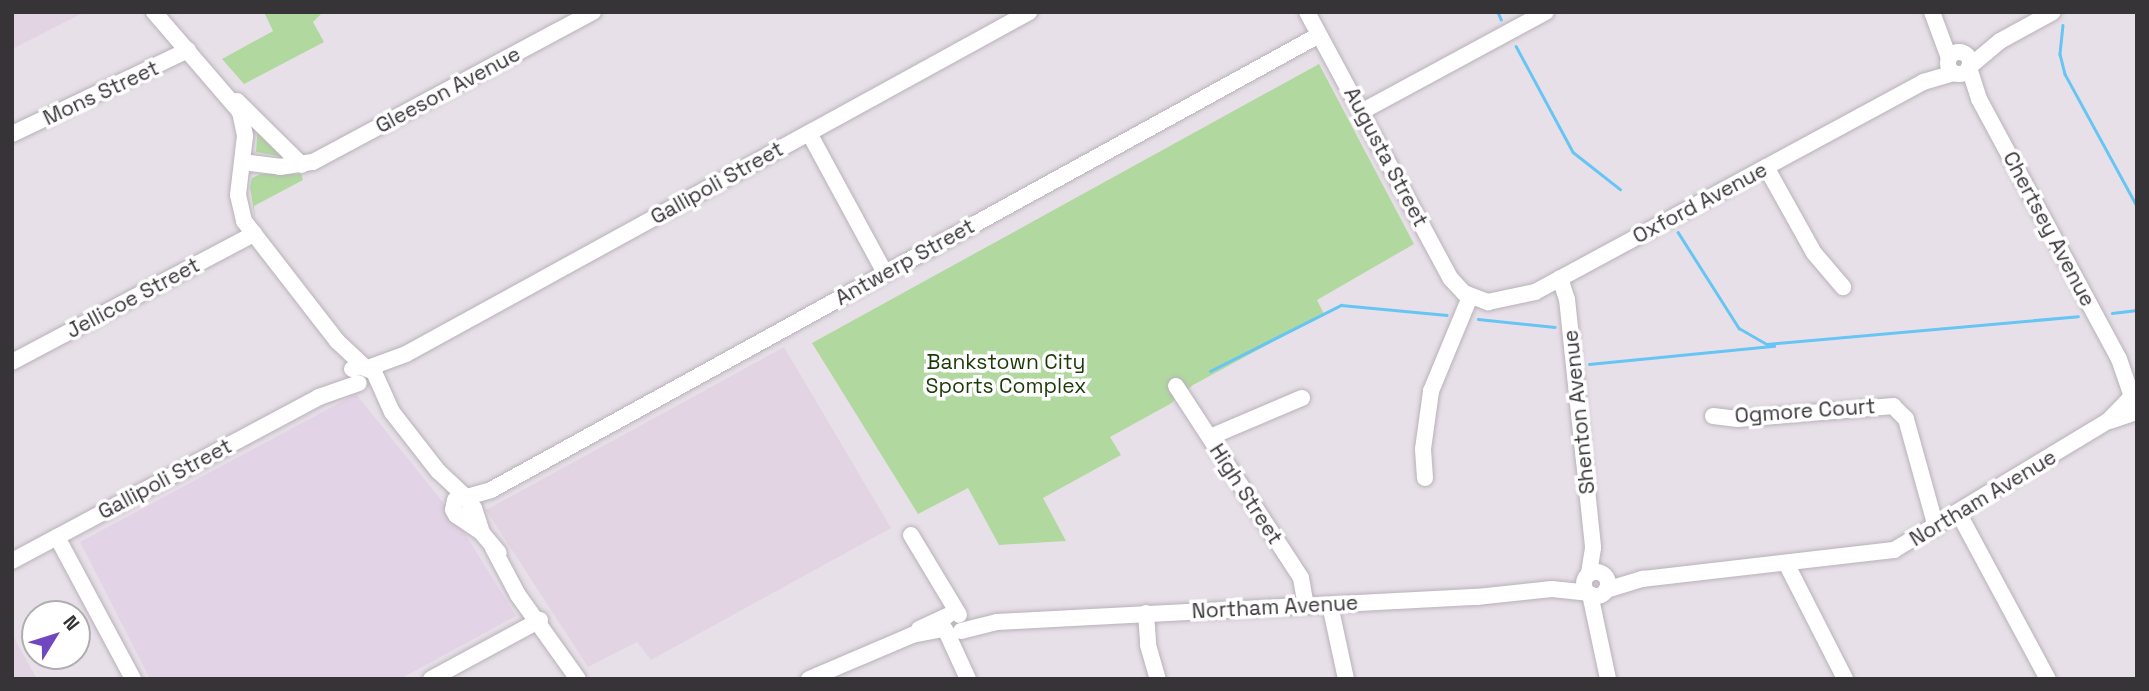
<!DOCTYPE html>
<html>
<head>
<meta charset="utf-8">
<style>
  body { margin:0 }
  #map { position:relative; width:2149px; height:691px; overflow:hidden; background:#e8e0e8; font-family:"Space Grotesk",sans-serif }
  div>[style] { position:absolute }
  .built>* { inset:0; background:#e2d4e3 }
  .medical>* { inset:0; background:#e2d3e6 }
  .green>* { inset:0; background:#b1d99f }
  .stream>* { height:2.5px; margin:-1.25px; padding:0 1.25px; transform-origin:1.25px; border-radius:1.25px; background:#67c5f3 }
  .roads { filter:drop-shadow(0 0 2px #b8b1b9) drop-shadow(0 0 2px #b8b1b9) }
  .minor>* { height:16px; margin:-8px; padding:0 8px; transform-origin:8px; border-radius:8px; background:#fff }
  .minor>.ring { margin:-8px; padding:0; box-sizing:content-box; background:none; border:16px solid #fff; border-radius:50% }
  span { translate:-50% -50%; white-space:nowrap; text-align:center; line-height:1.15; -webkit-text-stroke:7px #fff; paint-order:stroke }
  .street-label { font-size:21px; color:#373438 }
  .park-label { font-size:21px; color:#1b3a07 }
  .frame { position:absolute; inset:0; border:14px solid #373438; pointer-events:none }
  .north { position:absolute; left:21px; top:600px; width:70px; height:70px; box-sizing:border-box; background:#fff; border:2px solid #afaeaf; border-radius:50%; rotate:52deg; font-size:19px; font-weight:700; line-height:28px; text-align:center; color:#373438 }
  .north::after { content:''; display:block; margin:auto; width:24px; height:32px; background:#7047bf; clip-path:polygon(50% 0,100% 100%,50% 72%,0 100%) }
</style>
</head>
<body>
<div id="map">
  <div class="built">
    <div style="clip-path:polygon(12px 12px,85px 12px,12px 49px)"></div>
    <div style="clip-path:polygon(784px 347px,891px 528px,651px 660px,637px 642px,588px 667px,486px 510px)"></div>
    <div style="clip-path:polygon(12px 634px,37px 679px,12px 679px)"></div>
  </div>
  <div class="medical">
    <div style="clip-path:polygon(356px 394px,454px 516px,516px 616px,400px 679px,150px 679px,80px 542px)"></div>
  </div>
  <div class="green">
    <div style="clip-path:polygon(264px 12px,323px 12px,313px 22px,324px 42px,244px 84px,222px 59px,273px 31px)"></div>
    <div style="clip-path:polygon(1319px 64px,1414px 244px,1317px 300px,1324px 314px,1193px 385px,1170px 404px,1110px 437px,1121px 455px,1043px 498px,1066px 541px,999px 545px,968px 488px,918px 514px,812px 343px)"></div>
    <div style="clip-path:polygon(258px 127px,285px 157px,256px 152px)"></div>
    <div style="clip-path:polygon(261px 174px,301px 174px,303px 180px,254px 206px,255px 219px,250px 187px,252px 178px)"></div>
  </div>
  <div class="stream">
    <div style="left:1498px;top:12px;width:8px;rotate:67deg"></div>
    <div style="left:2063px;top:25px;width:29px;rotate:96deg"></div>
    <div style="left:2060px;top:54px;width:21px;rotate:76deg"></div>
    <div style="left:2065px;top:74px;width:150px;rotate:61.4deg"></div>
    <div style="left:1516px;top:46px;width:120px;rotate:61.7deg"></div>
    <div style="left:1573px;top:152px;width:60px;rotate:38.2deg"></div>
    <div style="left:1678px;top:232px;width:114px;rotate:57.6deg"></div>
    <div style="left:1739px;top:328px;width:32px;rotate:30deg"></div>
    <div style="left:1767px;top:344px;width:312px;rotate:-5.1deg"></div>
    <div style="left:2112px;top:313px;width:25px;rotate:-7deg"></div>
    <div style="left:1478px;top:319px;width:77px;rotate:5.9deg"></div>
    <div style="left:1589px;top:364px;width:186px;rotate:-5.6deg"></div>
    <div style="left:1210px;top:371px;width:147px;rotate:-26.7deg"></div>
    <div style="left:1341px;top:305px;width:106px;rotate:5.4deg"></div>
  </div>
  <div class="roads">
    <div class="minor">
      <div style="left:154px;top:12px;width:132px;rotate:49.3deg"></div>
      <div style="left:240px;top:112px;width:25px;rotate:78deg"></div>
      <div style="left:245px;top:136px;width:59px;rotate:96.8deg"></div>
      <div style="left:238px;top:195px;width:27px;rotate:77deg"></div>
      <div style="left:244px;top:221px;width:152px;rotate:52.2deg"></div>
      <div style="left:337px;top:341px;width:40px;rotate:43deg"></div>
      <div style="left:1307px;top:12px;width:303px;rotate:61.7deg"></div>
      <div style="left:1451px;top:279px;width:19px;rotate:47deg"></div>
      <div style="left:1464px;top:293px;width:26px;rotate:21deg"></div>
      <div style="left:1488px;top:302px;width:48px;rotate:-12deg"></div>
      <div style="left:1535px;top:292px;width:441px;rotate:-28.4deg"></div>
      <div style="left:1923px;top:82px;width:32px;rotate:-16deg"></div>
      <div style="left:1932px;top:12px;width:49px;rotate:69.7deg"></div>
      <div class="ring" style="left:1948px;top:52px;width:6px;height:6px"></div>
      <div style="left:1969px;top:67px;width:40px;rotate:-40deg"></div>
      <div style="left:2000px;top:41px;width:60px;rotate:-28.7deg"></div>
      <div style="left:1969px;top:68px;width:33px;rotate:72deg"></div>
      <div style="left:1979px;top:99px;width:295px;rotate:61.7deg"></div>
      <div style="left:2119px;top:359px;width:37px;rotate:71deg"></div>
      <div style="left:237px;top:101px;width:91px;rotate:44.6deg"></div>
      <div style="left:1361px;top:112px;width:210px;rotate:-28.4deg"></div>
      <div style="left:809px;top:133px;width:159px;rotate:61.5deg"></div>
      <div style="left:12px;top:134px;width:195px;rotate:-25.5deg"></div>
      <div style="left:242px;top:162px;width:38px;rotate:7deg"></div>
      <div style="left:280px;top:167px;width:33px;rotate:-9deg"></div>
      <div style="left:313px;top:162px;width:318px;rotate:-28.2deg"></div>
      <div style="left:1766px;top:167px;width:98px;rotate:60.8deg"></div>
      <div style="left:1814px;top:253px;width:45px;rotate:49.5deg"></div>
      <div style="left:1560px;top:278px;width:22px;rotate:72deg"></div>
      <div style="left:1567px;top:299px;width:250px;rotate:84deg"></div>
      <div style="left:1593px;top:548px;width:26px;rotate:99deg"></div>
      <div style="left:12px;top:362px;width:274px;rotate:-27.9deg"></div>
      <div style="left:368px;top:368px;width:40px;rotate:-20.2deg"></div>
      <div style="left:406px;top:354px;width:711px;rotate:-28.76deg"></div>
      <div style="left:352px;top:369px;width:9px;rotate:-21deg"></div>
      <div style="left:360px;top:366px;width:15px;rotate:23deg"></div>
      <div style="left:374px;top:372px;width:44px;rotate:65.8deg"></div>
      <div style="left:392px;top:412px;width:75px;rotate:52.1deg"></div>
      <div style="left:438px;top:471px;width:37px;rotate:43deg"></div>
      <div style="left:1176px;top:386px;width:229px;rotate:56.9deg"></div>
      <div style="left:1301px;top:578px;width:28px;rotate:80deg"></div>
      <div style="left:1713px;top:416px;width:25px;rotate:7deg"></div>
      <div style="left:1738px;top:419px;width:156px;rotate:-4.8deg"></div>
      <div style="left:1893px;top:406px;width:18px;rotate:45deg"></div>
      <div style="left:1906px;top:419px;width:112px;rotate:74.5deg"></div>
      <div style="left:2110px;top:421px;width:28px;rotate:-19deg"></div>
      <div style="left:1210px;top:437px;width:100px;rotate:-23deg"></div>
      <div style="left:1425px;top:478px;width:29px;rotate:-94deg"></div>
      <div style="left:1423px;top:449px;width:59px;rotate:-82.1deg"></div>
      <div style="left:1431px;top:391px;width:102px;rotate:-67.5deg"></div>
      <div style="left:467px;top:497px;width:25px;rotate:-16deg"></div>
      <div style="left:491px;top:490px;width:945px;rotate:-28.79deg"></div>
      <div style="left:474px;top:508px;width:26px;rotate:72deg"></div>
      <div style="left:482px;top:533px;width:26px;rotate:50deg"></div>
      <div style="left:1959px;top:514px;width:187px;rotate:61.7deg"></div>
      <div style="left:461px;top:517px;width:14px;rotate:-30deg"></div>
      <div style="left:473px;top:510px;width:14px;rotate:-115deg"></div>
      <div style="left:467px;top:497px;width:12px;rotate:166deg"></div>
      <div style="left:455px;top:500px;width:10px;rotate:101deg"></div>
      <div style="left:453px;top:510px;width:6px;rotate:59deg"></div>
      <div style="left:456px;top:515px;width:30px;rotate:34deg"></div>
      <div style="left:911px;top:535px;width:93px;rotate:59deg"></div>
      <div style="left:57px;top:537px;width:161px;rotate:61.8deg"></div>
      <div style="left:493px;top:548px;width:53px;rotate:62deg"></div>
      <div style="left:518px;top:595px;width:103px;rotate:54.5deg"></div>
      <div style="left:12px;top:561px;width:348px;rotate:-28.1deg"></div>
      <div style="left:319px;top:397px;width:42px;rotate:-19.3deg"></div>
      <div style="left:1786px;top:563px;width:130px;rotate:63deg"></div>
      <div class="ring" style="left:1584px;top:572px;width:8px;height:8px"></div>
      <div style="left:1606px;top:590px;width:39px;rotate:-17deg"></div>
      <div style="left:1643px;top:579px;width:253px;rotate:-6.6deg"></div>
      <div style="left:1894px;top:550px;width:250px;rotate:-31.1deg"></div>
      <div style="left:2108px;top:421px;width:32px;rotate:-46deg"></div>
      <div style="left:1590px;top:594px;width:87px;rotate:78deg"></div>
      <div style="left:1330px;top:605px;width:76px;rotate:77.8deg"></div>
      <div style="left:1146px;top:613px;width:32px;rotate:86deg"></div>
      <div style="left:1148px;top:645px;width:35px;rotate:74deg"></div>
      <div style="left:919px;top:629px;width:31px;rotate:-25deg"></div>
      <div style="left:946px;top:631px;width:53px;rotate:65.4deg"></div>
      <div style="left:961px;top:631px;width:37px;rotate:-14deg"></div>
      <div style="left:997px;top:622px;width:481px;rotate:-3deg"></div>
      <div style="left:1477px;top:597px;width:75px;rotate:-6.1deg"></div>
      <div style="left:1552px;top:589px;width:36px;rotate:6deg"></div>
      <div style="left:431px;top:679px;width:124px;rotate:-28.4deg"></div>
      <div style="left:809px;top:679px;width:112px;rotate:-23.1deg"></div>
      <div style="left:912px;top:635px;width:33px;rotate:-11deg"></div>
    </div>
  </div>
  <div class="street-label">
    <span style="left:448px;top:90px;rotate:-28deg">Gleeson Avenue</span>
    <span style="left:101px;top:93px;rotate:-25deg">Mons Street</span>
    <span style="left:1386px;top:157px;rotate:62deg">Augusta Street</span>
    <span style="left:717px;top:183px;rotate:-29deg">Gallipoli Street</span>
    <span style="left:1700px;top:203px;rotate:-28deg">Oxford Avenue</span>
    <span style="left:2049px;top:229px;rotate:62deg">Chertsey Avenue</span>
    <span style="left:905px;top:262px;rotate:-29deg">Antwerp Street</span>
    <span style="left:133px;top:298px;rotate:-28deg">Jellicoe Street</span>
    <span style="left:1805px;top:411px;rotate:-4deg">Ogmore Court</span>
    <span style="left:1579px;top:412px;rotate:-96deg">Shenton Avenue</span>
    <span style="left:165px;top:479px;rotate:-28deg">Gallipoli Street</span>
    <span style="left:1246px;top:494px;rotate:57deg">High Street</span>
    <span style="left:1983px;top:498px;rotate:-31deg">Northam Avenue</span>
    <span style="left:1275px;top:607px;rotate:-3deg">Northam Avenue</span>
  </div>
  <div class="park-label">
    <span style="left:1006px;top:374px">Bankstown City<br>Sports Complex</span>
  </div>
  <div class="frame"></div>
  <div class="north">N</div>
</div>
</body>
</html>
